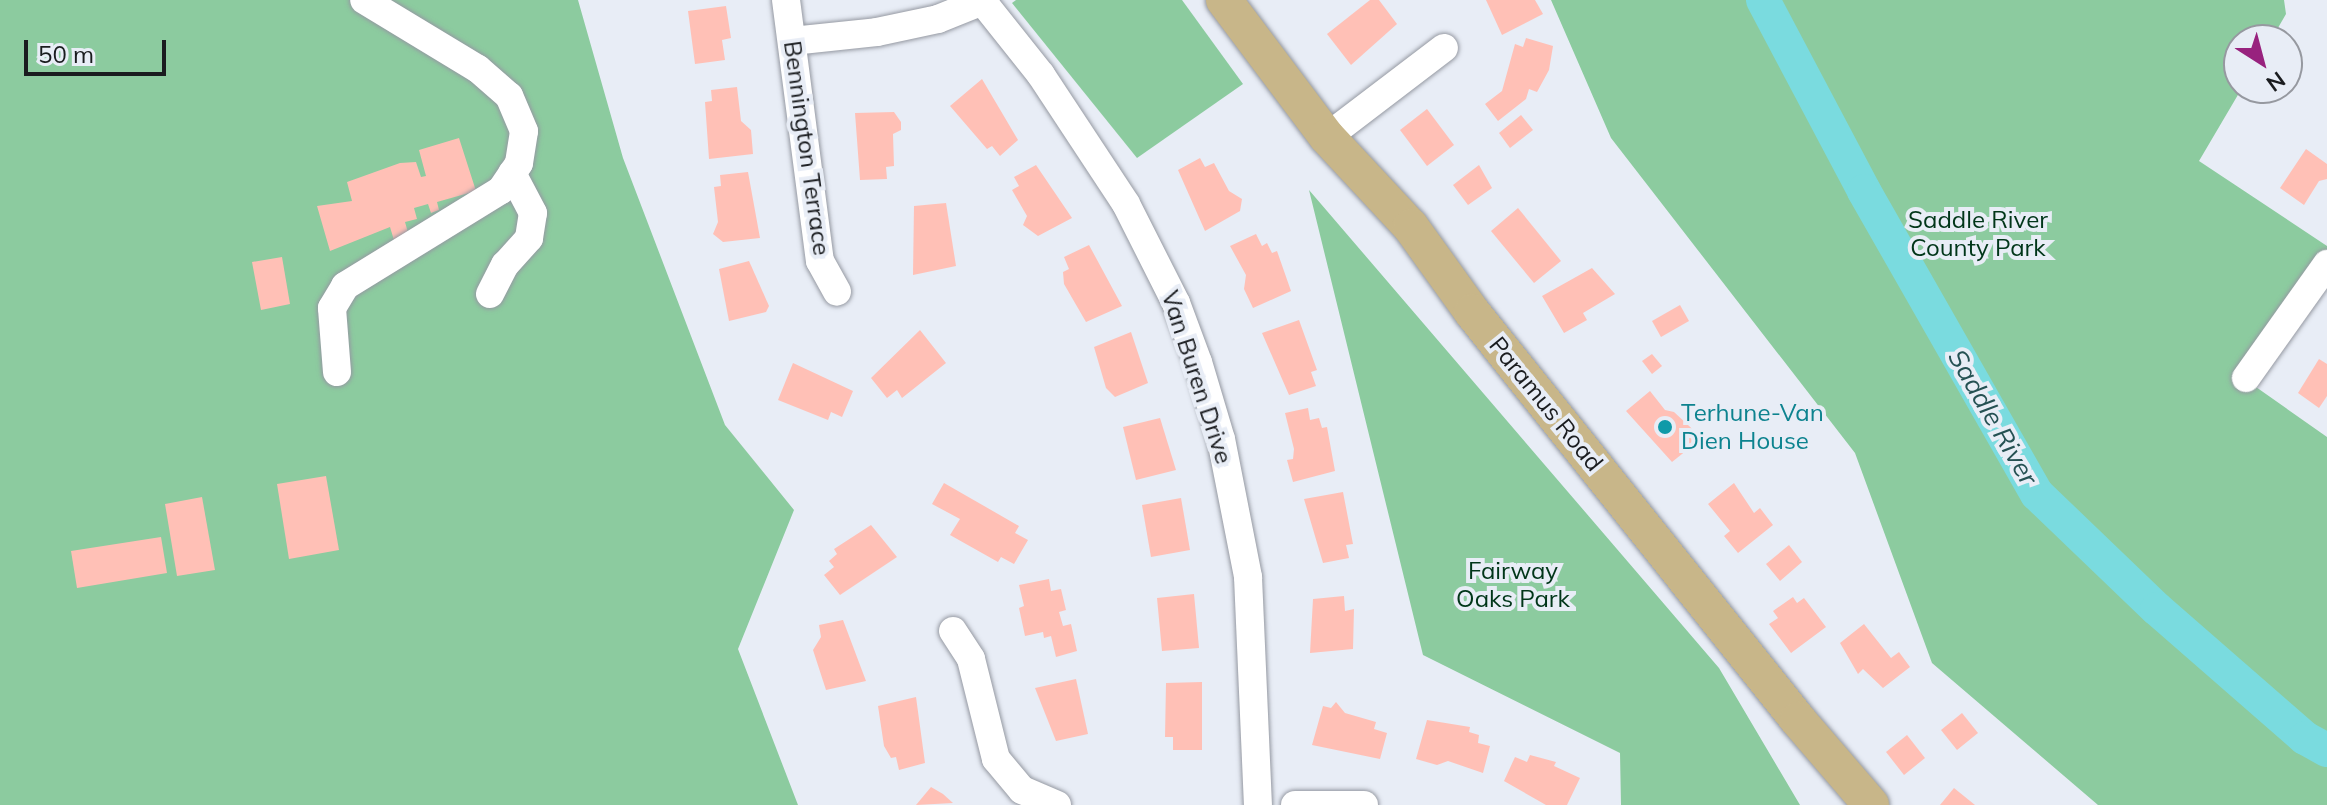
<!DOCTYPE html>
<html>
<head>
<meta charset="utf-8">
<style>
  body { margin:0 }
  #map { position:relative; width:2327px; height:805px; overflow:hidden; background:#e8edf6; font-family:Mulish,sans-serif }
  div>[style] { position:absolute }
  .green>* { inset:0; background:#8ccb9f }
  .river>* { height:34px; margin:-17px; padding:0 17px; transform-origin:17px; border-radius:17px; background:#7adbdf }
  .building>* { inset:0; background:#ffc0b6 }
  .roads { filter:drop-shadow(0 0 2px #9599a2) drop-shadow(0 0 2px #9599a2) }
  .minor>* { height:28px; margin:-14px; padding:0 14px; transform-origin:14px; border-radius:14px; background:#fff }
  .major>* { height:36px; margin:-18px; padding:0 18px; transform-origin:18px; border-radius:18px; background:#c8b689 }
  .dots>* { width:22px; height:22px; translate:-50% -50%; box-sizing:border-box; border:4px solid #e8edf6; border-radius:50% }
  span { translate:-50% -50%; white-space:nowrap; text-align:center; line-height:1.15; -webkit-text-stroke:8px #e8edf6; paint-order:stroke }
  .street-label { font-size:24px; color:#1a1c1f }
  .park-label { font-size:24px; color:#013619 }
  .culture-label { font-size:24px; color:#0d838f }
  .left { translate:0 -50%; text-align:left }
  .water-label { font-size:26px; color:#255153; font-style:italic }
  .north { position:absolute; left:2223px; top:24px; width:80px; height:80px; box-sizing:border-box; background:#e8edf6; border:2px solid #9699a0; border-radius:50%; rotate:144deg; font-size:22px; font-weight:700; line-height:32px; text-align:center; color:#1a1c1f }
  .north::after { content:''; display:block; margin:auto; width:28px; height:36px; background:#98227e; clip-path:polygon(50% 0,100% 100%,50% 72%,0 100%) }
  .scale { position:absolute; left:24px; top:40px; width:142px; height:36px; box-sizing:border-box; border:4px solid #1a1c1f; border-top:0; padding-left:10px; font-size:24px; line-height:28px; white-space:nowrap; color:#1a1c1f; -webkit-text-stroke:6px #e8edf6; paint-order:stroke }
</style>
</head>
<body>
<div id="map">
  <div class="green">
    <div style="clip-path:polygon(0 0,578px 0,623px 158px,725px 425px,794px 510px,738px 649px,798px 805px,0 805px)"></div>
    <div style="clip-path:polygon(1016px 0,1182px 0,1243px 84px,1137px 158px,1012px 3px)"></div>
    <div style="clip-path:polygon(1551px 0,2284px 0,2286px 14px,2271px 40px,2239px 40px,2242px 88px,2199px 161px,2327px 246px,2327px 265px,2246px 380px,2327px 437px,2327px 805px,2098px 805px,1932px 663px,1855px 453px,1611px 138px)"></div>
    <div style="clip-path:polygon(1309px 190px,1719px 668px,1800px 805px,1621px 805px,1620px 753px,1423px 655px)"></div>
  </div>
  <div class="river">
    <div style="left:1763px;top:0;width:216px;rotate:62.1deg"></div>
    <div style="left:1864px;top:191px;width:349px;rotate:60.3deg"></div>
    <div style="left:2037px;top:494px;width:166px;rotate:43.8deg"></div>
    <div style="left:2157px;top:609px;width:196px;rotate:41.1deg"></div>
    <div style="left:2305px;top:738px;width:25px;rotate:29deg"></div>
  </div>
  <div class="building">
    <div style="clip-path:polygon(1370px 0,1379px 0,1397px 24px,1351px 65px,1327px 34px)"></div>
    <div style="clip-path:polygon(1486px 0,1535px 0,1543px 14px,1502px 35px)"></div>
    <div style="clip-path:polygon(726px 6px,731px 38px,722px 40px,725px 60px,695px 64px,688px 11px)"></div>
    <div style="clip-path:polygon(1526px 38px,1553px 46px,1549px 70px,1537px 92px,1529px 89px,1526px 99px,1498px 121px,1485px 104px,1502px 91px,1515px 44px,1523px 47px)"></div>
    <div style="clip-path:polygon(982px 79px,1018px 140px,1000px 156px,992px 146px,987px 149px,950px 106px)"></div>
    <div style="clip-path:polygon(737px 87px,741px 121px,751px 130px,753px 154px,709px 159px,705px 102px,712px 101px,711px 90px)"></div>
    <div style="clip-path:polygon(1427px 109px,1454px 145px,1427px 166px,1400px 130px)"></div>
    <div style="clip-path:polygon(894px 112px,901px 122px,901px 130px,893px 134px,894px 166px,886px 167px,887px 179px,860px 180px,855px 113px)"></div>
    <div style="clip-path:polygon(1521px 115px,1533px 130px,1510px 148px,1499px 133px)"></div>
    <div style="clip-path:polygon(459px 138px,476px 191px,437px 202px,439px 210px,431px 213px,428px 204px,414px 208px,417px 219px,405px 222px,411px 243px,396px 247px,390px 227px,330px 251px,317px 206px,352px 201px,347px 182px,400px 163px,416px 162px,421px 177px,426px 176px,419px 150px)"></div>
    <div style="clip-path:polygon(2306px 149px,2327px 164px,2327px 179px,2319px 181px,2304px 205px,2280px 188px)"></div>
    <div style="clip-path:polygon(1200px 158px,1205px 167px,1214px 163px,1229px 191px,1242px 199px,1240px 211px,1205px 231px,1178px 170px)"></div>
    <div style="clip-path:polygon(1036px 165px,1072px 218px,1038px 236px,1023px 225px,1027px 216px,1012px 190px,1019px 186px,1014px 177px)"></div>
    <div style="clip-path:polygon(1479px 165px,1492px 188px,1468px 205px,1453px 185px)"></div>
    <div style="clip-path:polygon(748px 172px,760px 238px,723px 242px,713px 234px,718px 222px,714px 187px,721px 186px,720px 175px)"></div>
    <div style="clip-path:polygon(946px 203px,956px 266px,913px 275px,914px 206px)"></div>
    <div style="clip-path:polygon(1518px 208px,1561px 261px,1534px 283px,1491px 231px)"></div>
    <div style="clip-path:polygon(1256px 234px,1262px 246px,1267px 243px,1272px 253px,1277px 251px,1291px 291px,1253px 308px,1244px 289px,1246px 275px,1230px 246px)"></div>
    <div style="clip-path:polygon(1089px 245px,1122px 306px,1086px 322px,1064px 284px,1063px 272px,1069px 269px,1064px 257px)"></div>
    <div style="clip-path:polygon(282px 257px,290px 304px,261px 310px,252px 262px)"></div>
    <div style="clip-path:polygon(749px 261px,769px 306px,766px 312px,729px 321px,719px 269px)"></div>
    <div style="clip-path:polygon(1592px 268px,1615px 294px,1583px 313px,1587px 320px,1564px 333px,1542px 296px)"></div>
    <div style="clip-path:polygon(1680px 305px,1689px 321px,1661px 337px,1652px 321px)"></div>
    <div style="clip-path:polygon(1299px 320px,1317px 370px,1311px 372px,1316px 386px,1289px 395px,1262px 333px)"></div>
    <div style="clip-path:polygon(920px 330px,946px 363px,902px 398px,897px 390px,887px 398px,871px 378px)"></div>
    <div style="clip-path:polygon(1131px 332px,1148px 383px,1115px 397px,1106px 388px,1094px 347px)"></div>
    <div style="clip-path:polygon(1652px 354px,1662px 366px,1652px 374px,1642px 361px)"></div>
    <div style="clip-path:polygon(2319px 359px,2327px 364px,2327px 396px,2319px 408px,2298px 393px)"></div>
    <div style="clip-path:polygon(793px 363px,853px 391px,842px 417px,831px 412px,828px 420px,778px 400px)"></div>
    <div style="clip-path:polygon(1650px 391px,1665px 410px,1674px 412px,1702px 438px,1672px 462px,1626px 411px)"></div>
    <div style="clip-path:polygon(1308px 408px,1310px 420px,1319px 418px,1322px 428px,1327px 427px,1335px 471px,1293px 482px,1287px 460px,1293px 459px,1294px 449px,1285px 413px)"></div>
    <div style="clip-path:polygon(1160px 418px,1176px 470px,1136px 480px,1123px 427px)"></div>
    <div style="clip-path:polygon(326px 476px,339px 550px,289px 559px,277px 484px)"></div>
    <div style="clip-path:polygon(944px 483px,1019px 526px,1015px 533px,1028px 540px,1014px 564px,1001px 557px,998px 562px,950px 535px,960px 519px,932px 504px)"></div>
    <div style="clip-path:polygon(1734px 483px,1754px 513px,1760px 508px,1773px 525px,1738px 553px,1724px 536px,1730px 531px,1708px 504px)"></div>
    <div style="clip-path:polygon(1343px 492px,1353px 544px,1346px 545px,1349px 558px,1323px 563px,1304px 499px)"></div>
    <div style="clip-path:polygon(202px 497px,215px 570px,177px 576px,165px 504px)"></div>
    <div style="clip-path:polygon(1181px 498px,1190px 550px,1151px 557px,1142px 505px)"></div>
    <div style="clip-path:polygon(871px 525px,897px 557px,840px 595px,824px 575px,834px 567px,829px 561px,837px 554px,834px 549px)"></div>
    <div style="clip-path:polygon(161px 537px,167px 573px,77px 588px,71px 551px)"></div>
    <div style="clip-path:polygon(1789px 545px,1802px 562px,1780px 581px,1766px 564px)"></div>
    <div style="clip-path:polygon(1049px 579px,1051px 591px,1061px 589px,1066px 610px,1059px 612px,1063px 626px,1071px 624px,1077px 651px,1056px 657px,1051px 636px,1044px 638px,1043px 632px,1025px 636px,1019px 608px,1024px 606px,1019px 585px)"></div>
    <div style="clip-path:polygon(1194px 594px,1199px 648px,1162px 651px,1157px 598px)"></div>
    <div style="clip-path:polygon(1344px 596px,1345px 611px,1354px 609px,1353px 649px,1310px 653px,1313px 599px)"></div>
    <div style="clip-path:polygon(1793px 597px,1797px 603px,1804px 598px,1826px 627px,1791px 653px,1769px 624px,1778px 618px,1773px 611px)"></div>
    <div style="clip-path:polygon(843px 620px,866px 681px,826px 690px,813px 650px,821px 637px,819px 625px)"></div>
    <div style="clip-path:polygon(1864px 624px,1891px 658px,1899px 652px,1910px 667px,1883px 688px,1863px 669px,1858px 674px,1840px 643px)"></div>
    <div style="clip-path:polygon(1076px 679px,1088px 734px,1056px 741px,1035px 688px)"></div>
    <div style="clip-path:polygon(1202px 682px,1202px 750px,1173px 750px,1173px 737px,1165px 737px,1166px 683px)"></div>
    <div style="clip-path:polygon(916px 697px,925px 763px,899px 770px,896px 757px,891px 758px,884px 746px,878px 706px)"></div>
    <div style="clip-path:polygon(1336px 702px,1345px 713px,1376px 722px,1374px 729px,1387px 733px,1380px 759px,1312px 745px,1323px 706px,1331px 708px)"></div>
    <div style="clip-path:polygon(1962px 713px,1978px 733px,1957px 750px,1941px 730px)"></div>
    <div style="clip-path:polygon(1427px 720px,1470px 727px,1469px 732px,1479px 735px,1478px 743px,1490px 746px,1483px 773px,1448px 761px,1437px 765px,1416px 759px)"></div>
    <div style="clip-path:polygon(1907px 735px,1925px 758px,1904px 775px,1886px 752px)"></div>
    <div style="clip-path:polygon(1530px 755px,1556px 762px,1554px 766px,1580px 778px,1567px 805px,1546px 805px,1504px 781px,1515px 757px,1527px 762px)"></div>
    <div style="clip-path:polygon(931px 787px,943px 794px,953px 803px,916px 805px)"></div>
    <div style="clip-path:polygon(1954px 788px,1975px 805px,1940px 805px)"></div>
  </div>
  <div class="roads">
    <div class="minor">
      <div style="left:786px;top:0;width:263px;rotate:82.6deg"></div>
      <div style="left:820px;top:261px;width:35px;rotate:61deg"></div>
      <div style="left:983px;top:2px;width:93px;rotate:51.5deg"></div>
      <div style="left:1041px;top:75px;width:154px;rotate:56.6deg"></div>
      <div style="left:1126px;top:204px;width:111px;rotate:63.2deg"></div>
      <div style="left:1176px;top:303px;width:63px;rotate:69.6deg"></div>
      <div style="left:1198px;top:362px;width:80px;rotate:73.4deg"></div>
      <div style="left:1221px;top:439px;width:141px;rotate:78.9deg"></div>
      <div style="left:1248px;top:577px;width:228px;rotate:87.5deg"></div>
      <div style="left:792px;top:41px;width:85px;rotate:-6deg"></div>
      <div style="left:877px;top:32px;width:62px;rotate:-12deg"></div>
      <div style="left:938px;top:19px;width:51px;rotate:-22deg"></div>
      <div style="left:1327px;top:137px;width:147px;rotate:-37.3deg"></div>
      <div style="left:490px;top:294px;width:33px;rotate:-63deg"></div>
      <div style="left:505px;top:265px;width:36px;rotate:-48deg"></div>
      <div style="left:529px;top:238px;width:25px;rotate:-81deg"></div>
      <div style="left:533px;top:213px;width:45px;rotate:-117.7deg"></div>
      <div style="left:337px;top:372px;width:64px;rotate:-94.5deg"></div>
      <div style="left:332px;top:308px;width:26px;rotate:-59deg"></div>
      <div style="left:345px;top:286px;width:183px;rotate:-31.6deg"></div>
      <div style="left:501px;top:190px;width:32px;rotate:-56deg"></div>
      <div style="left:519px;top:163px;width:32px;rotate:-81deg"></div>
      <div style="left:524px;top:131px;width:38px;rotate:-113deg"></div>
      <div style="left:509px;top:96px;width:41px;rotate:-138.9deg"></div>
      <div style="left:478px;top:69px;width:133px;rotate:-148.8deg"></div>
      <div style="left:2246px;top:378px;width:140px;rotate:-54.6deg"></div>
      <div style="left:953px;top:631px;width:33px;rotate:57deg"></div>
      <div style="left:971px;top:659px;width:103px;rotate:76deg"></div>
      <div style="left:996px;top:759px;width:40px;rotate:50deg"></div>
      <div style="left:1022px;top:790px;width:38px;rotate:23deg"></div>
      <div style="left:1295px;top:805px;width:69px"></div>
    </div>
    <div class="major">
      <div style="left:1224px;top:0;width:171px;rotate:53.1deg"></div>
      <div style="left:1327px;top:137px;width:123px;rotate:47deg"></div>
      <div style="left:1411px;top:227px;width:105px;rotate:54.3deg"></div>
      <div style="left:1472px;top:312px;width:522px;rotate:51.37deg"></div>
      <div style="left:1798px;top:720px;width:112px;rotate:49.3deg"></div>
    </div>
  </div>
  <div class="dots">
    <div style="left:1665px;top:427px;background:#0f9aa8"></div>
  </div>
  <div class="street-label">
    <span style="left:807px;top:148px;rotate:82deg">Bennington Terrace</span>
    <span style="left:1197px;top:377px;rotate:72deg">Van Buren Drive</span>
    <span style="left:1546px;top:404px;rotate:51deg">Paramus Road</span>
  </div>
  <div class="park-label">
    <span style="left:1978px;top:234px">Saddle River<br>County Park</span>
    <span style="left:1513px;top:585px">Fairway<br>Oaks Park</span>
  </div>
  <div class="culture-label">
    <span class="left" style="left:1681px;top:427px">Terhune-Van<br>Dien House</span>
  </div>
  <div class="water-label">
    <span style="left:1993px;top:417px;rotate:60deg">Saddle River</span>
  </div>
  <div class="north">N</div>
  <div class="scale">50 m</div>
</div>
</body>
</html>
